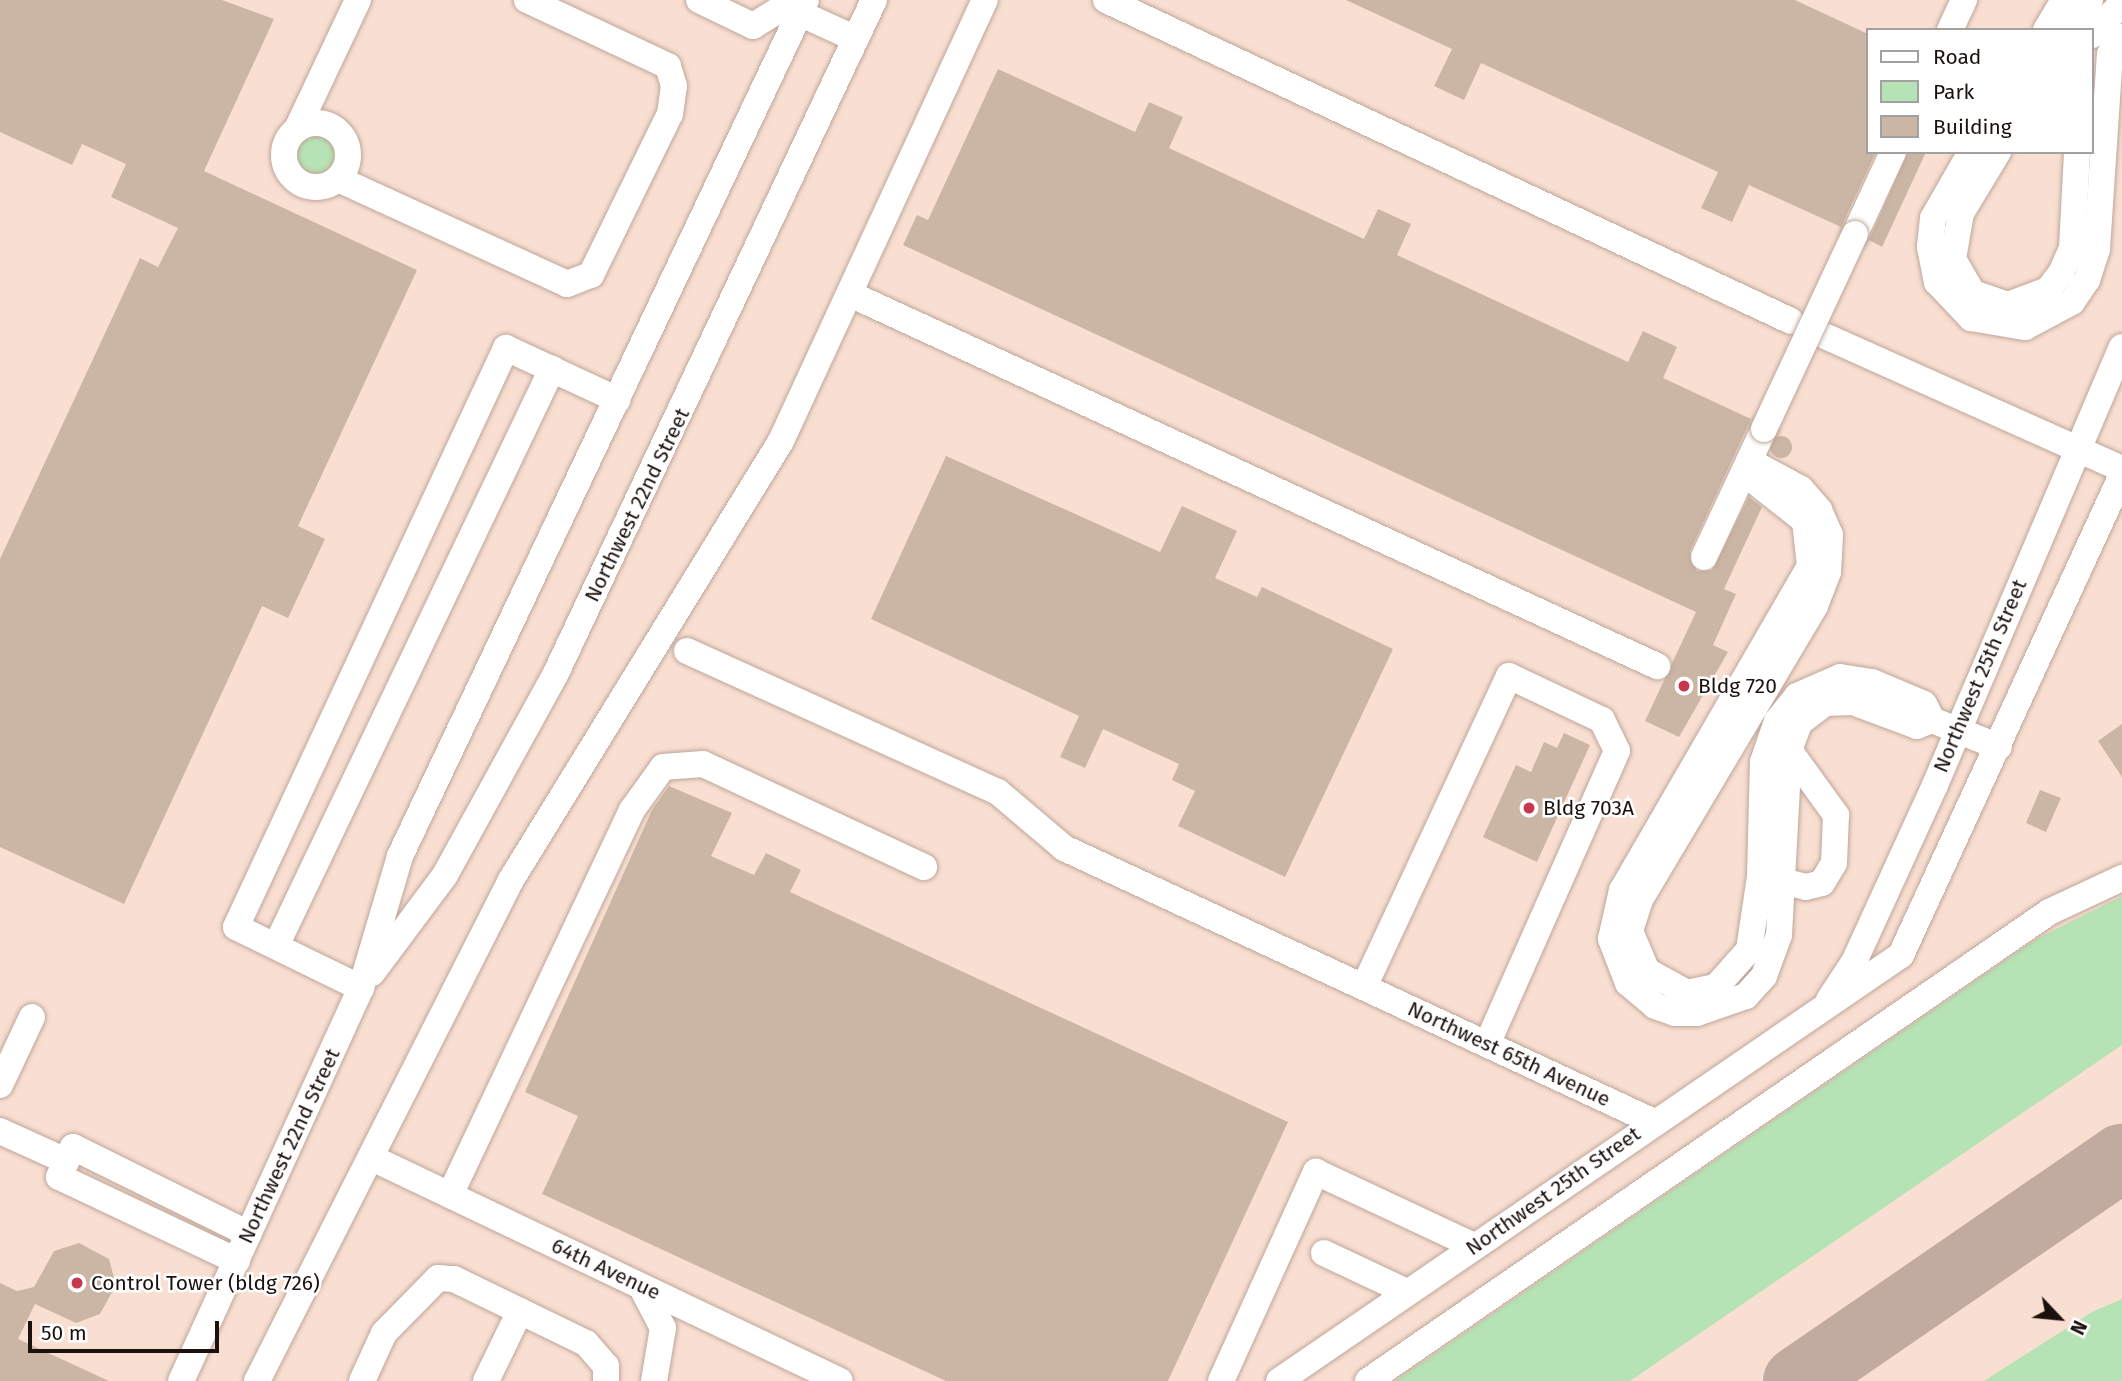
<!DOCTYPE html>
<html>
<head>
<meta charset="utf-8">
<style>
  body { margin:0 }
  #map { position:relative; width:2122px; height:1381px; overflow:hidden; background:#f9dfd1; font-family:"Fira Sans",sans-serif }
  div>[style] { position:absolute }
  .green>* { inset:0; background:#b6e3b5 }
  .round { border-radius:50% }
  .taxiway>* { height:68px; margin:-34px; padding:0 34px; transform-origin:34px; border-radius:34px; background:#c1aba0 }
  .building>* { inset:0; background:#cbb6a5 }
  .roads { filter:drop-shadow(0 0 2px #bea699) drop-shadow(0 0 2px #bea699) }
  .minor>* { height:26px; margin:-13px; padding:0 13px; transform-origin:13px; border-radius:13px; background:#fff }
  .minor>.ring { margin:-13px; padding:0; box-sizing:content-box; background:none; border:26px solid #fff; border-radius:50% }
  .bridges { filter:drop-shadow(0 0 2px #bea699) drop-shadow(0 0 2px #bea699) }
  .minor-bridge>* { height:26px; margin:-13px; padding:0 13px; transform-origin:13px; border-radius:13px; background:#fff }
  .dots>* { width:19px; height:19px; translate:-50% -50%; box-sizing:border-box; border:4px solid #fff; border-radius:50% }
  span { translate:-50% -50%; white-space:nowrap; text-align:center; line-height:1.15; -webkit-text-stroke:5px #fff; paint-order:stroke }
  .street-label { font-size:21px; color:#1b120e }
  .poi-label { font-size:21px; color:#1b120e }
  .left { translate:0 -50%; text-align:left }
  .legend { position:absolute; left:1866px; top:28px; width:228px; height:126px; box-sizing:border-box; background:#fff; border:2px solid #a4a09f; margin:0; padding:9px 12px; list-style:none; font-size:21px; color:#1b120e }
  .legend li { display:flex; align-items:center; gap:14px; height:35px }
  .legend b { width:35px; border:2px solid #a4a09f }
  .north { position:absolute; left:2024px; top:1283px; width:70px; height:70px; -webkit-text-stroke:5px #fff; paint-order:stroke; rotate:116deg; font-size:19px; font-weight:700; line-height:28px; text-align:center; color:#1b120e }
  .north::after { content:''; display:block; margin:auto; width:24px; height:32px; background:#1b120e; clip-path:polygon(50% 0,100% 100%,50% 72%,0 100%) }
  .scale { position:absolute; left:28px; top:1321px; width:191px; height:32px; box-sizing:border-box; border:4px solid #1b120e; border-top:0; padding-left:9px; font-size:21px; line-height:24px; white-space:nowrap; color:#1b120e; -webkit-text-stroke:5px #fff; paint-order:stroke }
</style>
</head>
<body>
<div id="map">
  <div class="green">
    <div class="round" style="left:295px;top:133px;width:44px;height:44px"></div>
    <div style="clip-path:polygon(2122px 896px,2122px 1045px,1630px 1381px,1395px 1381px,2036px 939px)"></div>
    <div style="clip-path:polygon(2122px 1299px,2122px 1381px,1984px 1381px,2092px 1312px)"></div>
  </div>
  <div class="taxiway">
    <div style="left:1797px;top:1381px;width:394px;rotate:-34.5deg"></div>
  </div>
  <div class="building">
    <div style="clip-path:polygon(0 0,222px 0,274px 19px,204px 171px,417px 270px,298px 526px,325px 539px,288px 618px,262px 606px,124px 904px,0 847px,0 559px,140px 258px,158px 267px,178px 228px,111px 197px,126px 164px,82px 144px,72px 165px,0 132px)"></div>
    <div style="clip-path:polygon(1346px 0,1795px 0,1868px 34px,1868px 152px,1876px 152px,1841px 227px,1749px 185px,1732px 222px,1701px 208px,1718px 172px,1481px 63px,1464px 100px,1434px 86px,1452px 49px)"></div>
    <div style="clip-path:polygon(998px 69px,1135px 132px,1149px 102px,1183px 117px,1169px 148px,1364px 239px,1378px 209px,1411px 224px,1397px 255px,1628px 362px,1643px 331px,1677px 347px,1663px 378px,1751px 419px,1690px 551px,1697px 571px,1712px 570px,1749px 497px,1762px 507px,1724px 589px,1736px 594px,1713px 645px,1728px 652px,1679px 737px,1645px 721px,1696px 612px,903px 245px,917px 215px,928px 220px)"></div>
    <div style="clip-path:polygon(1908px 152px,1926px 152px,1882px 247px,1869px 240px)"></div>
    <div class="round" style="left:1770px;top:436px;width:22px;height:22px"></div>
    <div style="clip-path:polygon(946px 456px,1160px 552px,1182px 506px,1237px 531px,1215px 578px,1257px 597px,1262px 587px,1393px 649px,1285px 877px,1178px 826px,1195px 791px,1172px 780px,1179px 764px,1103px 729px,1085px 768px,1060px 757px,1079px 716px,871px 619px)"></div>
    <div style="clip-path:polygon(2122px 724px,2122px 777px,2098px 741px)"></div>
    <div style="clip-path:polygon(1564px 733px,1590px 745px,1537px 862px,1483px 837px,1516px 765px,1531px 772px,1544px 742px,1557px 748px)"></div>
    <div style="clip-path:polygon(669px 786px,732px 813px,711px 856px,754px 875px,766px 853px,801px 870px,790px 892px,1288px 1122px,1168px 1381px,946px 1381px,542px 1194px,578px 1116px,525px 1092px,652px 810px)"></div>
    <div style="clip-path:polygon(2040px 790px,2061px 798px,2046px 832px,2026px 823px)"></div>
    <div style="clip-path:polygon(79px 1243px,109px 1259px,116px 1285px,100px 1314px,76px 1323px,35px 1304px,18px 1339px,109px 1381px,0 1381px,0 1283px,17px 1291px,34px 1287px,54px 1251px)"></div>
  </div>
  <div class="roads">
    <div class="minor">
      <div style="left:699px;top:0;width:60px;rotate:25.7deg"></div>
      <div style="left:753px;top:26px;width:38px;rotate:-32deg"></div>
      <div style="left:1106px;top:0;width:756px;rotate:25.11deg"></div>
      <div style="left:784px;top:6px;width:79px;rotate:24.6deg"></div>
      <div style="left:1950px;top:30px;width:33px;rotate:-65deg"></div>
      <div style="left:2046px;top:30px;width:35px;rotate:-59deg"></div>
      <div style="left:2072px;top:30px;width:35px;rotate:-59deg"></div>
      <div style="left:2092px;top:35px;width:44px;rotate:-46.8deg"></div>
      <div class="ring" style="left:284px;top:123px;width:38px;height:38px"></div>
      <div style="left:297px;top:129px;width:143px;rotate:-64.7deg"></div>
      <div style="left:1971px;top:152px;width:76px;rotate:119.9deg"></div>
      <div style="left:1933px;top:218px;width:29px;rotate:96deg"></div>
      <div style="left:1930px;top:247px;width:36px;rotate:79deg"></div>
      <div style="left:1937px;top:282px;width:50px;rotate:46.6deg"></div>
      <div style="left:1971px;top:318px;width:55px;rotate:9.5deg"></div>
      <div style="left:2025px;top:327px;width:53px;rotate:-28deg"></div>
      <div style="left:2072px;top:302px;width:27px;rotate:-56deg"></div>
      <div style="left:2087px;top:280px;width:33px;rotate:-72deg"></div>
      <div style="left:2097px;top:249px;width:195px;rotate:-86.2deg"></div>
      <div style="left:2110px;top:54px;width:21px;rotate:-55deg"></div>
      <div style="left:1998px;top:152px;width:71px;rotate:121.2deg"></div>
      <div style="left:1961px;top:213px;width:47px;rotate:99.9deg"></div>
      <div style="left:1953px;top:259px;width:39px;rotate:60deg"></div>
      <div style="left:1973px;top:293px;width:37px;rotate:19deg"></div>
      <div style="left:2008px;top:305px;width:43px;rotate:-20.6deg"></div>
      <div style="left:2048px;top:290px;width:21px;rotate:-53deg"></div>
      <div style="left:2061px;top:273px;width:27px;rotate:-66deg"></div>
      <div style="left:2072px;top:248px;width:96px;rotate:-87deg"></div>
      <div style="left:338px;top:179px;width:252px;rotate:24.6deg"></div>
      <div style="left:567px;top:284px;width:26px;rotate:-21deg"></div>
      <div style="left:591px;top:275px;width:179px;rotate:-63.9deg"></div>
      <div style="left:670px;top:114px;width:28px;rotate:-82deg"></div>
      <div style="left:674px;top:86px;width:21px;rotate:-107deg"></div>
      <div style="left:668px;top:66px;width:156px;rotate:-154.9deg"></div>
      <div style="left:1855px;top:234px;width:90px;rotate:-65.1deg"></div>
      <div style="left:850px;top:294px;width:889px;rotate:24.75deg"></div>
      <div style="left:1827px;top:337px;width:323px;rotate:24.1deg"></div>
      <div style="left:1749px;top:461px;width:59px;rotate:28.3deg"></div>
      <div style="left:1801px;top:489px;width:28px;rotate:49deg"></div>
      <div style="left:1819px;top:510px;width:27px;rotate:66deg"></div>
      <div style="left:1830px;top:535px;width:37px;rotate:93deg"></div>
      <div style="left:1828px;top:572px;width:36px;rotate:111deg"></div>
      <div style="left:1815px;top:606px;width:342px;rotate:120.8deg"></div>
      <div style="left:1640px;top:900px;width:33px;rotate:108deg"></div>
      <div style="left:1630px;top:931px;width:43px;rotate:67deg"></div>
      <div style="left:1647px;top:971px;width:46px;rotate:28.8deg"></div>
      <div style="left:1687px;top:993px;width:30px;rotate:-12deg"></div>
      <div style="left:1716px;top:987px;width:50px;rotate:-48.3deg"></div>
      <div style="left:1749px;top:950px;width:75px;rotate:-81.5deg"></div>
      <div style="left:1760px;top:876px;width:114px;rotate:-88.5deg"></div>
      <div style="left:1763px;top:762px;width:43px;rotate:-71.1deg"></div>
      <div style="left:1777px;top:721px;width:32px;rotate:-51deg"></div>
      <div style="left:1797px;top:696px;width:47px;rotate:-23.8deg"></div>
      <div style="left:1840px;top:677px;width:32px;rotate:9deg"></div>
      <div style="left:1872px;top:682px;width:56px;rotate:22.9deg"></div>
      <div style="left:1924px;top:704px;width:18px;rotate:63deg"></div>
      <div style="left:1932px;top:720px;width:72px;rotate:21.9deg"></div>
      <div style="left:1757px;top:483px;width:61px;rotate:38.4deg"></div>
      <div style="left:1805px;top:521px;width:45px;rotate:83.7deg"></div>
      <div style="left:1810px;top:566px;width:375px;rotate:120.1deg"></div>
      <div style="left:1622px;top:890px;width:50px;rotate:102.7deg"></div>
      <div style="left:1611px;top:939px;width:47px;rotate:68.9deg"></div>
      <div style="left:1628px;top:983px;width:35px;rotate:40deg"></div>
      <div style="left:1655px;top:1006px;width:21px;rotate:19deg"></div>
      <div style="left:1675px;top:1013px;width:22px"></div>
      <div style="left:1697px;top:1013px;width:52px;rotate:-19.1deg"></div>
      <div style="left:1746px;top:996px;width:27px;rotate:-48deg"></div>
      <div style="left:1764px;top:976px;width:44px;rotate:-69.9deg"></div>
      <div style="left:1779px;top:935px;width:185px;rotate:-86.9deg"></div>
      <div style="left:1789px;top:750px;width:30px;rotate:-69deg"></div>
      <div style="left:1800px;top:722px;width:31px;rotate:-37deg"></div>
      <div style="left:1825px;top:703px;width:28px;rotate:-2deg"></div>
      <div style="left:1853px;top:702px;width:68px;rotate:20.6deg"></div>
      <div style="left:1917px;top:726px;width:16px;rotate:-22deg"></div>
      <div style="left:1704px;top:557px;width:141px;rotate:-64.9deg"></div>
      <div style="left:687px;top:651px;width:341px;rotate:24.4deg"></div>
      <div style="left:998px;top:792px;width:87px;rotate:40.3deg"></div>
      <div style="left:1064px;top:848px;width:651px;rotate:24.91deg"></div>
      <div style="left:1765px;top:877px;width:42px;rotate:13.7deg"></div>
      <div style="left:1806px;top:887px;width:16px;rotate:-14deg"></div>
      <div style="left:1822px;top:883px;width:23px;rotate:-59deg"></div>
      <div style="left:1834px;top:863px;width:48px;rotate:-87.6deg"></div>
      <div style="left:1836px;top:815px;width:80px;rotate:-125.9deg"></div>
      <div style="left:276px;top:946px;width:640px;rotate:-64.44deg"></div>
      <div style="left:372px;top:973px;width:122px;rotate:-53.3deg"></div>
      <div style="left:445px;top:875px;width:230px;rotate:-61.2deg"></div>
      <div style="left:556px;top:673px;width:744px;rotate:-64.71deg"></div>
      <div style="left:1364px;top:987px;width:343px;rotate:-65deg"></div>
      <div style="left:1509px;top:676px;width:103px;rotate:25.3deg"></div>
      <div style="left:1602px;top:720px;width:34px;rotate:64deg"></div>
      <div style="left:1617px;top:751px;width:321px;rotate:113.9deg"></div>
      <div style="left:361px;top:988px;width:139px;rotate:-154deg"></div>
      <div style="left:236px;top:927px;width:639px;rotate:-65deg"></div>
      <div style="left:506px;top:348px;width:123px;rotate:24.9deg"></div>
      <div style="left:1829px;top:1000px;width:45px;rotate:-56.7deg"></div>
      <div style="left:1854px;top:962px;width:195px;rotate:-65.4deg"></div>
      <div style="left:1935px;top:785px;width:476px;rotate:-66.9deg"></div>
      <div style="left:0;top:1085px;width:75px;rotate:-64.8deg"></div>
      <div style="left:0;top:1131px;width:72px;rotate:24.4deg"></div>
      <div style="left:372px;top:1158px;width:518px;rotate:25.48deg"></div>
      <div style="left:450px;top:1195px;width:426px;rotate:-64.7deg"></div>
      <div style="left:632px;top:810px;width:53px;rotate:-54.2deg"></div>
      <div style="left:663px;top:767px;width:40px;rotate:-4.3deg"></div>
      <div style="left:703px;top:764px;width:244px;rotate:25deg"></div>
      <div style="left:1324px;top:1253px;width:92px;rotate:25.2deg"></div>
      <div style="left:237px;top:1261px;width:197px;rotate:-154.7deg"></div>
      <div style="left:59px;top:1177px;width:33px;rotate:-65deg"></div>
      <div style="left:73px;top:1147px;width:196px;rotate:26.3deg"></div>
      <div style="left:642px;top:1288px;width:45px;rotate:62.3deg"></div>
      <div style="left:663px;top:1328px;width:54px;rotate:99.6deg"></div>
      <div style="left:181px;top:1381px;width:432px;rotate:-65.4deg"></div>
      <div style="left:361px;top:988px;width:138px;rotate:-73.5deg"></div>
      <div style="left:400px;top:856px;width:947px;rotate:-64.63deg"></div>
      <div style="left:257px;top:1381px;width:562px;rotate:-63.12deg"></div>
      <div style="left:511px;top:880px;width:515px;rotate:-58.41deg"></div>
      <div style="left:781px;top:441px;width:486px;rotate:-65.2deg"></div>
      <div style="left:362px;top:1381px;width:53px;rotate:-65.4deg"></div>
      <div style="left:384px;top:1333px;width:77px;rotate:-45.5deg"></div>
      <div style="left:438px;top:1278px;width:16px;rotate:4deg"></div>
      <div style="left:454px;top:1279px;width:147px;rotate:25.9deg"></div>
      <div style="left:586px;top:1343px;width:30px;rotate:49deg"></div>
      <div style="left:606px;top:1366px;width:15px;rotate:90deg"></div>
      <div style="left:486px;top:1381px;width:78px;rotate:-64.1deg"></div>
      <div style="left:1221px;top:1381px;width:230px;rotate:-65.6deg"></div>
      <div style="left:1316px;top:1172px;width:174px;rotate:25.1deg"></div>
      <div style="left:1279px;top:1381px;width:754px;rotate:-34.41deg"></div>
      <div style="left:1901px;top:955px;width:528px;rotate:-65.28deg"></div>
      <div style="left:1368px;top:1381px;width:827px;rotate:-34.55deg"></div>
      <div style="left:2049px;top:912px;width:81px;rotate:-25deg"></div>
    </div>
  </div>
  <div class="bridges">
    <div class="minor-bridge">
      <div style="left:1764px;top:429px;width:215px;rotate:-65deg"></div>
    </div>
  </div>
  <div class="dots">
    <div style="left:1684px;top:686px;background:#c8384d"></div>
    <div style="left:1529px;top:808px;background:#c8384d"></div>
    <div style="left:77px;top:1283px;background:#c8384d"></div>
  </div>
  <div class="street-label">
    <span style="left:637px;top:505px;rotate:-64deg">Northwest 22nd Street</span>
    <span style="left:1980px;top:676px;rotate:-67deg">Northwest 25th Street</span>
    <span style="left:1509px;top:1054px;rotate:25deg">Northwest 65th Avenue</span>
    <span style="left:289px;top:1146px;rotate:-65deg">Northwest 22nd Street</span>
    <span style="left:1553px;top:1191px;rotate:-35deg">Northwest 25th Street</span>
    <span style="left:606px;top:1269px;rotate:25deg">64th Avenue</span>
  </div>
  <div class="poi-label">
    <span class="left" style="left:1698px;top:686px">Bldg 720</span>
    <span class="left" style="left:1543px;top:808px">Bldg 703A</span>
    <span class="left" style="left:91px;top:1283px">Control Tower (bldg 726)</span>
  </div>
  <ul class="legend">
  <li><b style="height:9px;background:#fff"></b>Road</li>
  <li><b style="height:19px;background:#b6e3b5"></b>Park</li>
  <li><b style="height:19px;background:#cbb6a5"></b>Building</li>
  </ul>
  <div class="north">N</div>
  <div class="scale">50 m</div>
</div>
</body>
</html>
